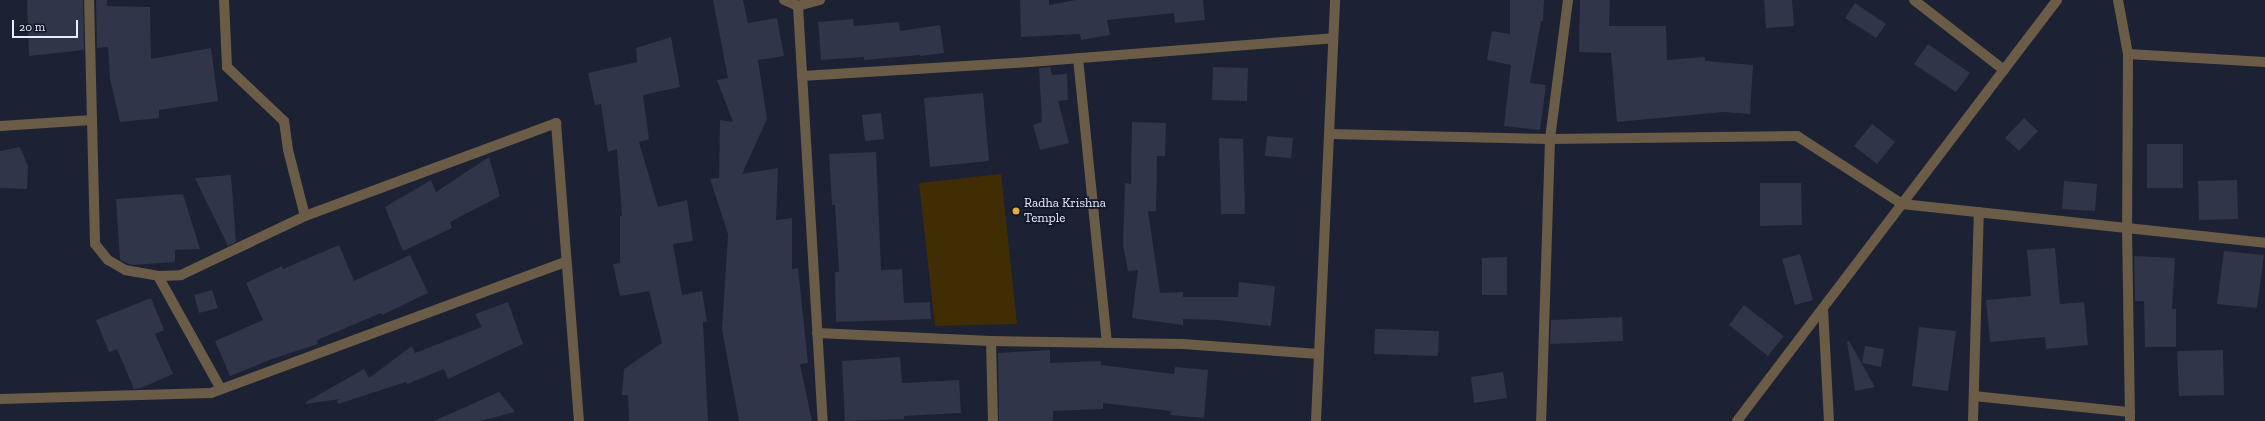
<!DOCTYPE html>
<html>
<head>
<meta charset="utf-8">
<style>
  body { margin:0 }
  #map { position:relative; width:2265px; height:421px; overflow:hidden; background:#1d2134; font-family:"Zilla Slab",serif }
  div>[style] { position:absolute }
  .green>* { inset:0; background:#412d03 }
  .building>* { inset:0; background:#303549 }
  .minor>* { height:10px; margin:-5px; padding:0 5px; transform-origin:5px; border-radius:5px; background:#6a5c46 }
  .dots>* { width:11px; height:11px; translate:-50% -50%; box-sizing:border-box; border:2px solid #13172a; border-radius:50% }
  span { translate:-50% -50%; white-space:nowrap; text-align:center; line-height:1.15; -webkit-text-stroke:3.5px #13172a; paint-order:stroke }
  .poi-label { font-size:13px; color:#e9edfa }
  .left { translate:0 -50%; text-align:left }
  .scale { position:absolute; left:12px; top:20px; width:66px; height:18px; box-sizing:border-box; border:2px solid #e9edfa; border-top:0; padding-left:5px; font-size:12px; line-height:14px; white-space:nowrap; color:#e9edfa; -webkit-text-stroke:3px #13172a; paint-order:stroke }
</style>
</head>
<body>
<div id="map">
  <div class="green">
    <div style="clip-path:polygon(1001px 174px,1017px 324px,935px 326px,919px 183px)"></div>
  </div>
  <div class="building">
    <div style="clip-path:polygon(27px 0,83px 0,84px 50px,29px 56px)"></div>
    <div style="clip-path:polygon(96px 0,107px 0,107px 6px,150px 7px,151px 59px,211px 48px,218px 101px,159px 110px,159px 118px,120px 122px,110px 79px,108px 47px,97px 48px)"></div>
    <div style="clip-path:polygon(713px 0,743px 0,748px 23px,777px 18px,784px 56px,758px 60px,767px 119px,742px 174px,778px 168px,776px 220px,792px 218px,792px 269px,798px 268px,808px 363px,800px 364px,812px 421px,739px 421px,722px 329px,728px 234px,710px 179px,719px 178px,720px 120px,733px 122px,717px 80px,728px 78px)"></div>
    <div style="clip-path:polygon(1020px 0,1049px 0,1049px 5px,1076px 0,1203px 0,1205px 20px,1175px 23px,1174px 13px,1107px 20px,1110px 35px,1081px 40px,1080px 34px,1021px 37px)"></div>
    <div style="clip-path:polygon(1510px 0,1544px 0,1543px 21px,1541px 21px,1530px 83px,1546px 85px,1540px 130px,1504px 126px,1511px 65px,1487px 60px,1492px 31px,1510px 34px)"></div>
    <div style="clip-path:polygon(1580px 0,1610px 0,1609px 26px,1666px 26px,1667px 60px,1705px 57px,1705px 61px,1753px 65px,1750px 114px,1723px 112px,1617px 122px,1611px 53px,1579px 52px)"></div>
    <div style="clip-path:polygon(1764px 0,1792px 0,1794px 26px,1766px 28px)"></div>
    <div style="clip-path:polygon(1855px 3px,1886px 24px,1876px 38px,1845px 18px)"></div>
    <div style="clip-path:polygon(853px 19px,854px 26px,899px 22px,900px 31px,940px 25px,944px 53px,920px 56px,920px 55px,864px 60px,864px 57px,821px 60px,818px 22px)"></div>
    <div style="clip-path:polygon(671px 37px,680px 87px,643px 95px,649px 139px,639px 142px,658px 207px,687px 200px,693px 241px,673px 244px,682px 295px,702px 291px,707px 322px,703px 322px,708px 421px,629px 421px,628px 395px,622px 395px,624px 369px,662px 343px,649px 291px,620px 296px,613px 264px,620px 263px,620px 216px,622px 216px,617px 149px,608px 152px,601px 104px,595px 105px,588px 73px,637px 62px,636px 48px)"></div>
    <div style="clip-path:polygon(1928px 44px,1970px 73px,1956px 92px,1914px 64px)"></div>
    <div style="clip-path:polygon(1050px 67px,1052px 75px,1067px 74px,1068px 100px,1058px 101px,1069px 143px,1040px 150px,1033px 125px,1042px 122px,1039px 68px)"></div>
    <div style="clip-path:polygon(1213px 67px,1248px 68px,1247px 101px,1212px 100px)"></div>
    <div style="clip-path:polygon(983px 93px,989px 161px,930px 167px,924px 98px)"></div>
    <div style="clip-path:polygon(881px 113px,884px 139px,865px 141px,862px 115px)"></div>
    <div style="clip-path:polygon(2024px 118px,2038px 131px,2019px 151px,2005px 138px)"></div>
    <div style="clip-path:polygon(1132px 122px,1166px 123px,1165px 156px,1157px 156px,1156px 211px,1148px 211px,1160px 293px,1183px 292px,1183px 297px,1238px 297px,1239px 282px,1275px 286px,1271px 326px,1218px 320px,1183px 319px,1183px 325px,1132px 318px,1138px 270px,1128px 271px,1123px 245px,1125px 183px,1131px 184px)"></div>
    <div style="clip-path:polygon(1872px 124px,1895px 142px,1877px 164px,1854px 146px)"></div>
    <div style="clip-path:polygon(1267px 136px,1293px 138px,1291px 158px,1265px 156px)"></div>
    <div style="clip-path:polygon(1219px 138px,1243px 139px,1245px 214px,1221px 214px)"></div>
    <div style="clip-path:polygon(2147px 144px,2183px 144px,2183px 188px,2147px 188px)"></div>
    <div style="clip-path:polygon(20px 147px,28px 166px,27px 189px,0 188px,0 151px)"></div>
    <div style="clip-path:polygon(876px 152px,881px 270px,902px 269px,904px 303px,930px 302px,931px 319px,836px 322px,835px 272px,839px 272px,835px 205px,832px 205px,829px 154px)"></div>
    <div style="clip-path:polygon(489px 157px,500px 196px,450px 222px,452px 228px,403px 251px,385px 207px,431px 180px,436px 192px)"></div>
    <div style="clip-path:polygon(231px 175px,236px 242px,228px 246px,195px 178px)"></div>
    <div style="clip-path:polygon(2237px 180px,2238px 219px,2199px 220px,2198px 181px)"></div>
    <div style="clip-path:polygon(2064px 181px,2097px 184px,2095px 211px,2062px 209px)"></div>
    <div style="clip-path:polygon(1760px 183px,1801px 183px,1802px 225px,1760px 226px)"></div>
    <div style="clip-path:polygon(183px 194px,200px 249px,175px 250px,175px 262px,132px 265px,120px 260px,116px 199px)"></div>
    <div style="clip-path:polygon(339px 245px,354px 281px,410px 255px,428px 293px,382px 315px,381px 313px,317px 340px,318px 344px,272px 359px,230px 376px,215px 341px,263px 320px,246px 283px,282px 266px,283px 269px)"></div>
    <div style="clip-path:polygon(2055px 248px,2060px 304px,2084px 302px,2088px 345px,2046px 349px,2045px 337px,1990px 342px,1986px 300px,2031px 296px,2027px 250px)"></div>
    <div style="clip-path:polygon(2224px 251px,2264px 255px,2257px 308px,2217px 304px)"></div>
    <div style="clip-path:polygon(1800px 254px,1813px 300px,1795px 305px,1782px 259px)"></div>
    <div style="clip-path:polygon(2134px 256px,2175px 258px,2172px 309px,2176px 309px,2176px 347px,2145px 347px,2144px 301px,2135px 301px)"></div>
    <div style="clip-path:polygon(1507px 257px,1507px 295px,1482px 295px,1482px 258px)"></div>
    <div style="clip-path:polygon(212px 290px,218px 308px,199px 313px,194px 295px)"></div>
    <div style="clip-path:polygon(151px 298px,164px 330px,155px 334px,173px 374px,141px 388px,134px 389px,117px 349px,109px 352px,96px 320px)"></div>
    <div style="clip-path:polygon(508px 302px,523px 344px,448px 379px,444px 369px,407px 384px,406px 382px,338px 404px,337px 401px,340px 399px,306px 404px,306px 402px,364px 369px,369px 378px,412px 346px,415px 353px,482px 327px,475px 314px)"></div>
    <div style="clip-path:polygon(1744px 305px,1784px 336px,1768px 356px,1729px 325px)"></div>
    <div style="clip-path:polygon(1622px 317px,1623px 341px,1550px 344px,1551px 320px)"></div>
    <div style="clip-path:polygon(1919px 327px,1956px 331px,1948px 391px,1912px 386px)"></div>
    <div style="clip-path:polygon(1375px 329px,1439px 331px,1438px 356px,1374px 354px)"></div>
    <div style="clip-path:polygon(1849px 341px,1875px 387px,1855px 391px,1847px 342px)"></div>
    <div style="clip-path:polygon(1865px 346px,1884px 349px,1881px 367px,1862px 363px)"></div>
    <div style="clip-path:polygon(1050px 350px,1050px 363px,1101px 361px,1101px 365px,1174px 374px,1175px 367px,1208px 370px,1204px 418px,1170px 415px,1171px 411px,1103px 403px,1103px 409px,1053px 411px,1053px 421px,999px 421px,998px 353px)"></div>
    <div style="clip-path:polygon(2223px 350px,2224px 395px,2179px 396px,2177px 351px)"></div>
    <div style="clip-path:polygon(900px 357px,902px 383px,959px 380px,961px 413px,904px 416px,904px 419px,845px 421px,842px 361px)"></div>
    <div style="clip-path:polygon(1503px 372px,1507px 398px,1474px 403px,1471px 377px)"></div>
    <div style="clip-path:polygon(499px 392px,515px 412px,480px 421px,434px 421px)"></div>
  </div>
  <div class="minor">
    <div style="left:224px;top:0;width:67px;rotate:87.4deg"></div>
    <div style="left:227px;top:67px;width:79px;rotate:43.5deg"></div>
    <div style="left:284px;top:121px;width:29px;rotate:82deg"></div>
    <div style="left:288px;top:150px;width:68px;rotate:75.6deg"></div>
    <div style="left:305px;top:216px;width:268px;rotate:-20.3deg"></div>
    <div style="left:556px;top:123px;width:299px;rotate:85.6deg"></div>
    <div style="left:784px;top:0;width:15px;rotate:23deg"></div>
    <div style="left:820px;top:0;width:23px;rotate:165deg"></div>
    <div style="left:798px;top:6px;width:416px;rotate:86.6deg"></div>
    <div style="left:1568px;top:0;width:140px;rotate:97.4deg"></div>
    <div style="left:1550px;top:139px;width:247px;rotate:-0.7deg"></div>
    <div style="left:1797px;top:136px;width:125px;rotate:32.9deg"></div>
    <div style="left:1902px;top:204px;width:365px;rotate:6.1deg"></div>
    <div style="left:1914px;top:0;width:114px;rotate:37.9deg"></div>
    <div style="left:2118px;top:0;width:55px;rotate:79.5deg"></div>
    <div style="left:2128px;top:54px;width:174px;rotate:90.3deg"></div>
    <div style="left:2127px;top:228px;width:193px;rotate:89.1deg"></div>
    <div style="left:2128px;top:54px;width:137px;rotate:3.3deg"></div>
    <div style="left:1078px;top:58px;width:286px;rotate:84.2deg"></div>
    <div style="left:802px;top:76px;width:228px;rotate:-3.5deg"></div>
    <div style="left:1030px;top:62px;width:304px;rotate:-4.5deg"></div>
    <div style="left:92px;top:120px;width:124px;rotate:88.6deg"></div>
    <div style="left:95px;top:244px;width:21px;rotate:51deg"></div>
    <div style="left:108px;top:260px;width:20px;rotate:30deg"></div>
    <div style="left:125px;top:270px;width:34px;rotate:10deg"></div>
    <div style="left:158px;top:276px;width:23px;rotate:-2deg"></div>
    <div style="left:181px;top:275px;width:137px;rotate:-25.4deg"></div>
    <div style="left:0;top:126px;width:92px;rotate:-3.7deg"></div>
    <div style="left:92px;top:120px;width:120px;rotate:-91.4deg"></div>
    <div style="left:1329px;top:134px;width:221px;rotate:1.3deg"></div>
    <div style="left:1550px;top:139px;width:282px;rotate:91.8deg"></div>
    <div style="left:158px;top:276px;width:129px;rotate:60.9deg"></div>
    <div style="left:1823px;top:308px;width:113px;rotate:87deg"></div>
    <div style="left:817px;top:333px;width:174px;rotate:2.6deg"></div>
    <div style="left:991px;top:341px;width:192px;rotate:0.9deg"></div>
    <div style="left:1183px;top:344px;width:136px;rotate:4.2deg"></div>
    <div style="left:991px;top:341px;width:80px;rotate:88.6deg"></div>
    <div style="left:1974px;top:396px;width:157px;rotate:5.9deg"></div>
    <div style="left:0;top:399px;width:211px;rotate:-1.6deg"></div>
    <div style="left:211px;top:393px;width:377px;rotate:-20.3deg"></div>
    <div style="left:1316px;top:421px;width:421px;rotate:-87.4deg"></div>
    <div style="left:1737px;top:421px;width:529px;rotate:-52.76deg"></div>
    <div style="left:1973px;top:421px;width:209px;rotate:-88.4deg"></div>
  </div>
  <div class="dots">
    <div style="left:1016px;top:211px;background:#e8ab37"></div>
  </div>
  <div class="poi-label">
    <span class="left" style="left:1024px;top:211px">Radha Krishna<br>Temple</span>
  </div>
  <div class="scale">20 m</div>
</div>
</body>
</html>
